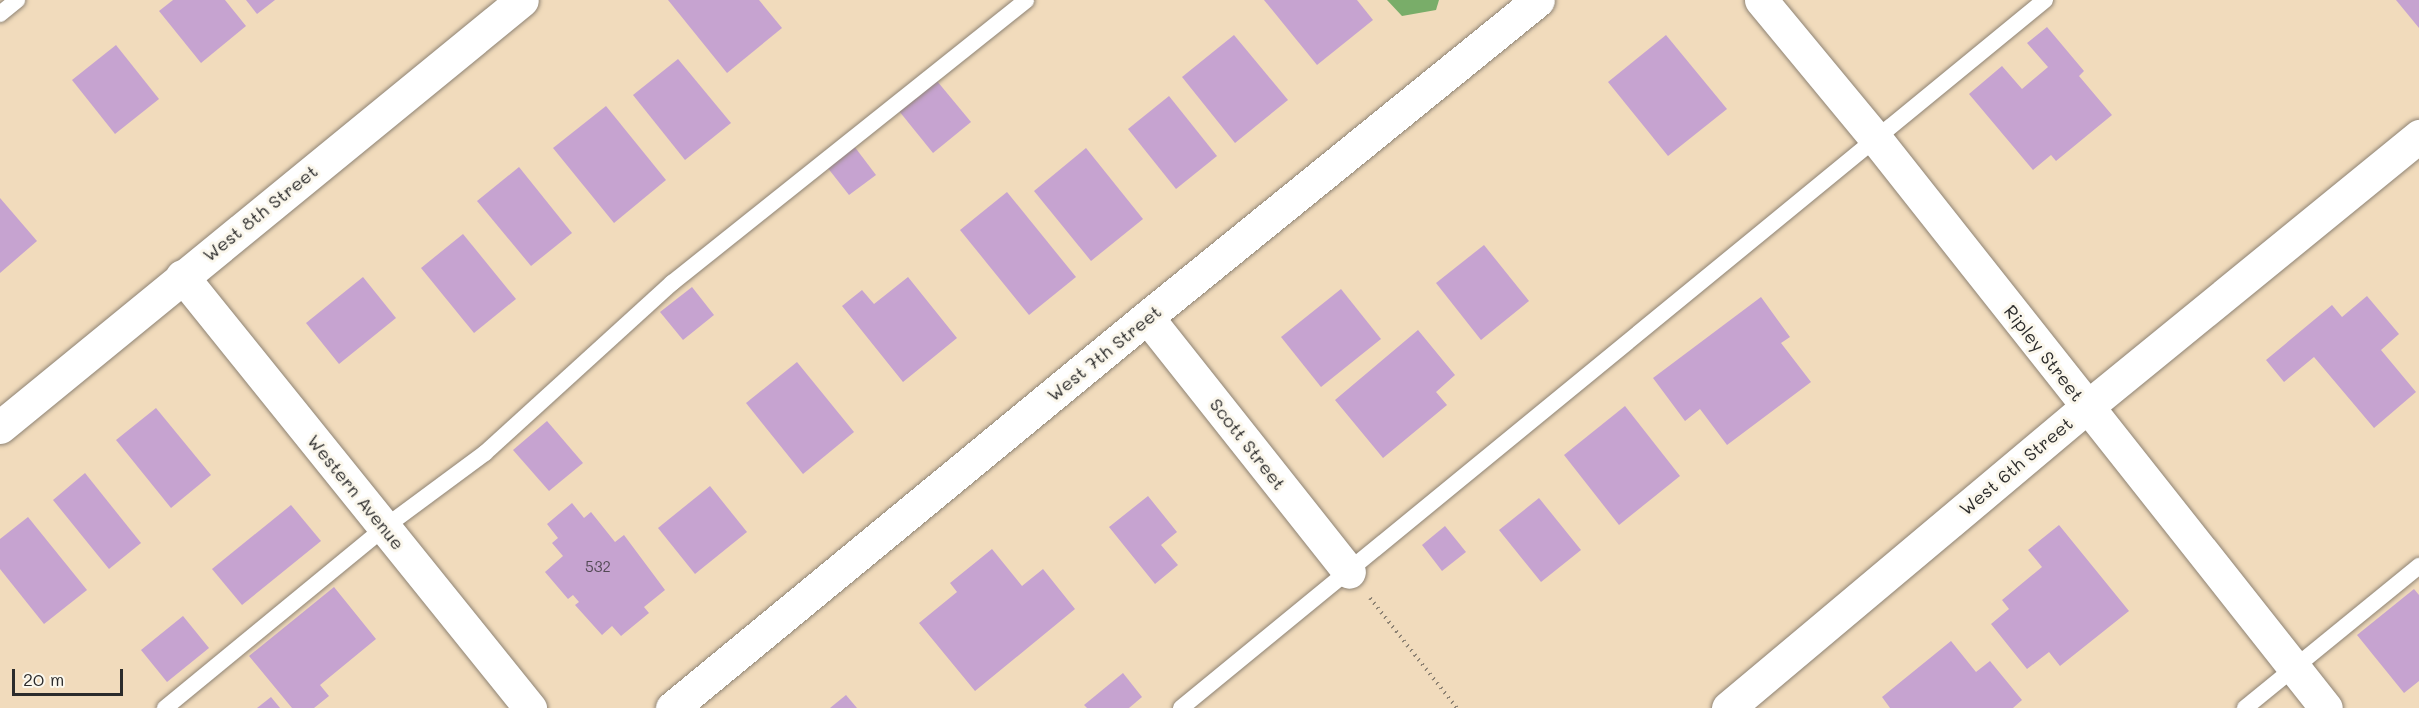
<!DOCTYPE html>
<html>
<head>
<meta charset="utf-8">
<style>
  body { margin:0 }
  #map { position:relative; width:2419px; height:708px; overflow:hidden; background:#f1dbbc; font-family:Mali,sans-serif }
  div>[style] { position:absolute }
  .forest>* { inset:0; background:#79ad69 }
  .building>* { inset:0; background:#c6a3d0 }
  .path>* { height:4px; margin-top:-2px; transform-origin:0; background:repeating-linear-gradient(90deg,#8e8374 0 1.5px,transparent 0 6px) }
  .roads { filter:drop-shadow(0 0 2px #8e8374) drop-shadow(0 0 2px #8e8374) }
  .lane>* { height:16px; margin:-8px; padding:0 8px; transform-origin:8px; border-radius:8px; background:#fff }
  .street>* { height:33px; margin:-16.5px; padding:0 16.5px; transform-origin:16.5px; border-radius:16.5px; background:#fff }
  span { translate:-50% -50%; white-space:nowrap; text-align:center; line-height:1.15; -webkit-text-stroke:6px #fbf7ec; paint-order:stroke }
  .number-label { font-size:15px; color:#524954 }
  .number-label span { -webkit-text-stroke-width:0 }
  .street-label { font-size:18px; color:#2b2b2b }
  .scale { position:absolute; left:12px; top:669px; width:111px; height:27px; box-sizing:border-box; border:3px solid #2b2b2b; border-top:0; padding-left:8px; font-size:18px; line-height:21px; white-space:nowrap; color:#2b2b2b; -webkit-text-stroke:4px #fbf7ec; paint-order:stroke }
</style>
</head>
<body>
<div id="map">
  <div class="forest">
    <div style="clip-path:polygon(1387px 0,1439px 0,1436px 10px,1402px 16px)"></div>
  </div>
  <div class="building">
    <div style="clip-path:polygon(173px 0,225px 0,246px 26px,201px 63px,159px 11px)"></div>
    <div style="clip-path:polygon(246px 0,275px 0,257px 14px)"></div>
    <div style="clip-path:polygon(668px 0,759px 0,782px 28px,727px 73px)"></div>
    <div style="clip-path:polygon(1264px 0,1357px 0,1373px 20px,1317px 65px)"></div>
    <div style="clip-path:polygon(2396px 0,2419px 0,2419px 28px)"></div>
    <div style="clip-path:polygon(2047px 27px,2084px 71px,2079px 76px,2112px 115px,2056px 161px,2051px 155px,2033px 170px,1969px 94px,2002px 66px,2022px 89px,2048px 67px,2027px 43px)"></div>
    <div style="clip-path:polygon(1234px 35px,1288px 100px,1235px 143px,1182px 77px)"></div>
    <div style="clip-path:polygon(1666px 35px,1727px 109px,1668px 156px,1608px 82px)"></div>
    <div style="clip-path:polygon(116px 45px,159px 99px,115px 134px,72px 80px)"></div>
    <div style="clip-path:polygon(678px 59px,731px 123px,685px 160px,633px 95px)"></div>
    <div style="clip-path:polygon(937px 81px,971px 122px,933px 153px,899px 111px)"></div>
    <div style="clip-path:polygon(1169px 96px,1217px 156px,1176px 189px,1128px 129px)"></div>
    <div style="clip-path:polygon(606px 106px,666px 180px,614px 223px,553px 148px)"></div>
    <div style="clip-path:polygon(854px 146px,876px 175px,849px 195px,827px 167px)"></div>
    <div style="clip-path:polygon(1086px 148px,1143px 219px,1091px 261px,1034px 191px)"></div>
    <div style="clip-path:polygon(519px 167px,572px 233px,531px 266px,477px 201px)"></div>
    <div style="clip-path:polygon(1007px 192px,1076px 277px,1029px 315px,960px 230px)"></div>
    <div style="clip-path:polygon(0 198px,37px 241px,0 273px)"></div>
    <div style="clip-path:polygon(463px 234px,516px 299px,474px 333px,421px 268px)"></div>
    <div style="clip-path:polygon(1484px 245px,1529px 301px,1481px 340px,1436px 283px)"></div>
    <div style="clip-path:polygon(363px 277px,396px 318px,339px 364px,306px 323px)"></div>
    <div style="clip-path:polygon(908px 277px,957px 338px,903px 382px,842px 306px,862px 290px,874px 304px)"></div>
    <div style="clip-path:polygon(692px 287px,714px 315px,683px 340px,660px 312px)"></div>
    <div style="clip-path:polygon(1341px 289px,1381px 339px,1321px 387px,1281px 337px)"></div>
    <div style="clip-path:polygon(2367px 296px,2399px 334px,2381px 350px,2416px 392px,2374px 428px,2314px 357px,2284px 382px,2266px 360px,2332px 305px,2342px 317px)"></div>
    <div style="clip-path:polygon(1761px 297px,1790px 337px,1781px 343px,1811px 382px,1727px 445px,1700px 409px,1685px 421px,1653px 378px)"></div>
    <div style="clip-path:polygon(1418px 330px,1455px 375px,1436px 392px,1447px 405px,1383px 458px,1335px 400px)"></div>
    <div style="clip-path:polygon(797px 362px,854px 432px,803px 474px,746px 403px)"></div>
    <div style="clip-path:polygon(1625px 406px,1680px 476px,1619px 525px,1564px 455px)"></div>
    <div style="clip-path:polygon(156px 408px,211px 475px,171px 508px,116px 440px)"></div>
    <div style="clip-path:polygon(547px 421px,583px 463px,549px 491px,513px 450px)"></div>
    <div style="clip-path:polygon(85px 473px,141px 543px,109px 569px,53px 500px)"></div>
    <div style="clip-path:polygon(710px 486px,747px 532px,695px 574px,658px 528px)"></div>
    <div style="clip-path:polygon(1148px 496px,1177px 532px,1161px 545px,1178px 565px,1155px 584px,1109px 527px)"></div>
    <div style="clip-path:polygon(1539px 498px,1581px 550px,1541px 582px,1499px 530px)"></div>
    <div style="clip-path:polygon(572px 503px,584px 518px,591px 512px,615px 542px,624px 535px,665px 590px,644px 607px,649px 613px,621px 636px,612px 626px,602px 635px,575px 605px,579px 602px,573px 595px,568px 599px,545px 572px,563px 556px,552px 543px,558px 538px,547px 524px)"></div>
    <div style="clip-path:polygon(291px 505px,321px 541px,242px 605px,212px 569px)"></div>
    <div style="clip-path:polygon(28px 517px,87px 590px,44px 624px,0 569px,0 539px)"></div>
    <div style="clip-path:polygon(2059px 525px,2129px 611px,2060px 666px,2049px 652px,2027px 669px,1991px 624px,2009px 609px,2002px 600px,2042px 567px,2028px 550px)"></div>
    <div style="clip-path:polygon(1445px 526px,1466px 552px,1442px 571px,1422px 545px)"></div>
    <div style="clip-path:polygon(992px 549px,1022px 586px,1043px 569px,1075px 609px,975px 691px,919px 623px,957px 592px,950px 583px)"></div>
    <div style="clip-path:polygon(334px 587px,376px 639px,320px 685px,329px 696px,314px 708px,292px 708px,249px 656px)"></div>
    <div style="clip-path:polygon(2414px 589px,2419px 595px,2419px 681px,2404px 693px,2357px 635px)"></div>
    <div style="clip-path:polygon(183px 616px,209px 648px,167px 682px,141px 650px)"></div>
    <div style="clip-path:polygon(1951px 641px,1976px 672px,1990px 661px,2022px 700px,2013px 708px,1890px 708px,1882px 697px)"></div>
    <div style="clip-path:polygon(1123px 673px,1142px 697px,1129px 708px,1087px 708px,1084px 705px)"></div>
    <div style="clip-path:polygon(846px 695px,857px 708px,830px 708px)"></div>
    <div style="clip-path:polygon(271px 697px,280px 708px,257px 708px)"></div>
  </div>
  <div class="path">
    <div style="left:1370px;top:598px;width:140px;rotate:51.7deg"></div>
  </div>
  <div class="roads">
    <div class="lane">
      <div style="left:0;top:14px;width:22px;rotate:-39deg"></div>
      <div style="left:165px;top:708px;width:285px;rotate:-39.4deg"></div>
      <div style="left:385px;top:527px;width:124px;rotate:-36.5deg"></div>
      <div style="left:485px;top:453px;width:253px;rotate:-42.3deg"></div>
      <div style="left:672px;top:283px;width:453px;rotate:-38.6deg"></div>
      <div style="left:1181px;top:708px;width:1117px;rotate:-39.33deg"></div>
      <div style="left:2245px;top:708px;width:225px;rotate:-39.2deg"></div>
    </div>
    <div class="street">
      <div style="left:1761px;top:0;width:180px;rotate:50.4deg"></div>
      <div style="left:1876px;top:139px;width:725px;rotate:51.66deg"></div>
      <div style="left:182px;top:276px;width:555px;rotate:51.15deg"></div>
      <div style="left:1147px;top:317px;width:325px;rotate:51.6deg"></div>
      <div style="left:0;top:427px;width:674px;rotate:-39.28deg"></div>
      <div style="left:672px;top:708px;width:615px;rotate:-39.46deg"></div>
      <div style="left:1147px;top:317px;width:503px;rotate:-39.03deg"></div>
      <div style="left:1728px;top:708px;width:468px;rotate:-40deg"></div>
      <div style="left:2087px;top:407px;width:429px;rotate:-39.2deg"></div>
    </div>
  </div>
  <div class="number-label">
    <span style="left:598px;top:567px">532</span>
  </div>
  <div class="street-label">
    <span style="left:260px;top:213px;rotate:-39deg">West 8th Street</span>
    <span style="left:1104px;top:353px;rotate:-39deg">West 7th Street</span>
    <span style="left:2044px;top:353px;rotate:52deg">Ripley Street</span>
    <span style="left:1248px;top:444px;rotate:52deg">Scott Street</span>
    <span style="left:2016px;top:466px;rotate:-40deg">West 6th Street</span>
    <span style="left:356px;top:492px;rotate:51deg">Western Avenue</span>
  </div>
  <div class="scale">20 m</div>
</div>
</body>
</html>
